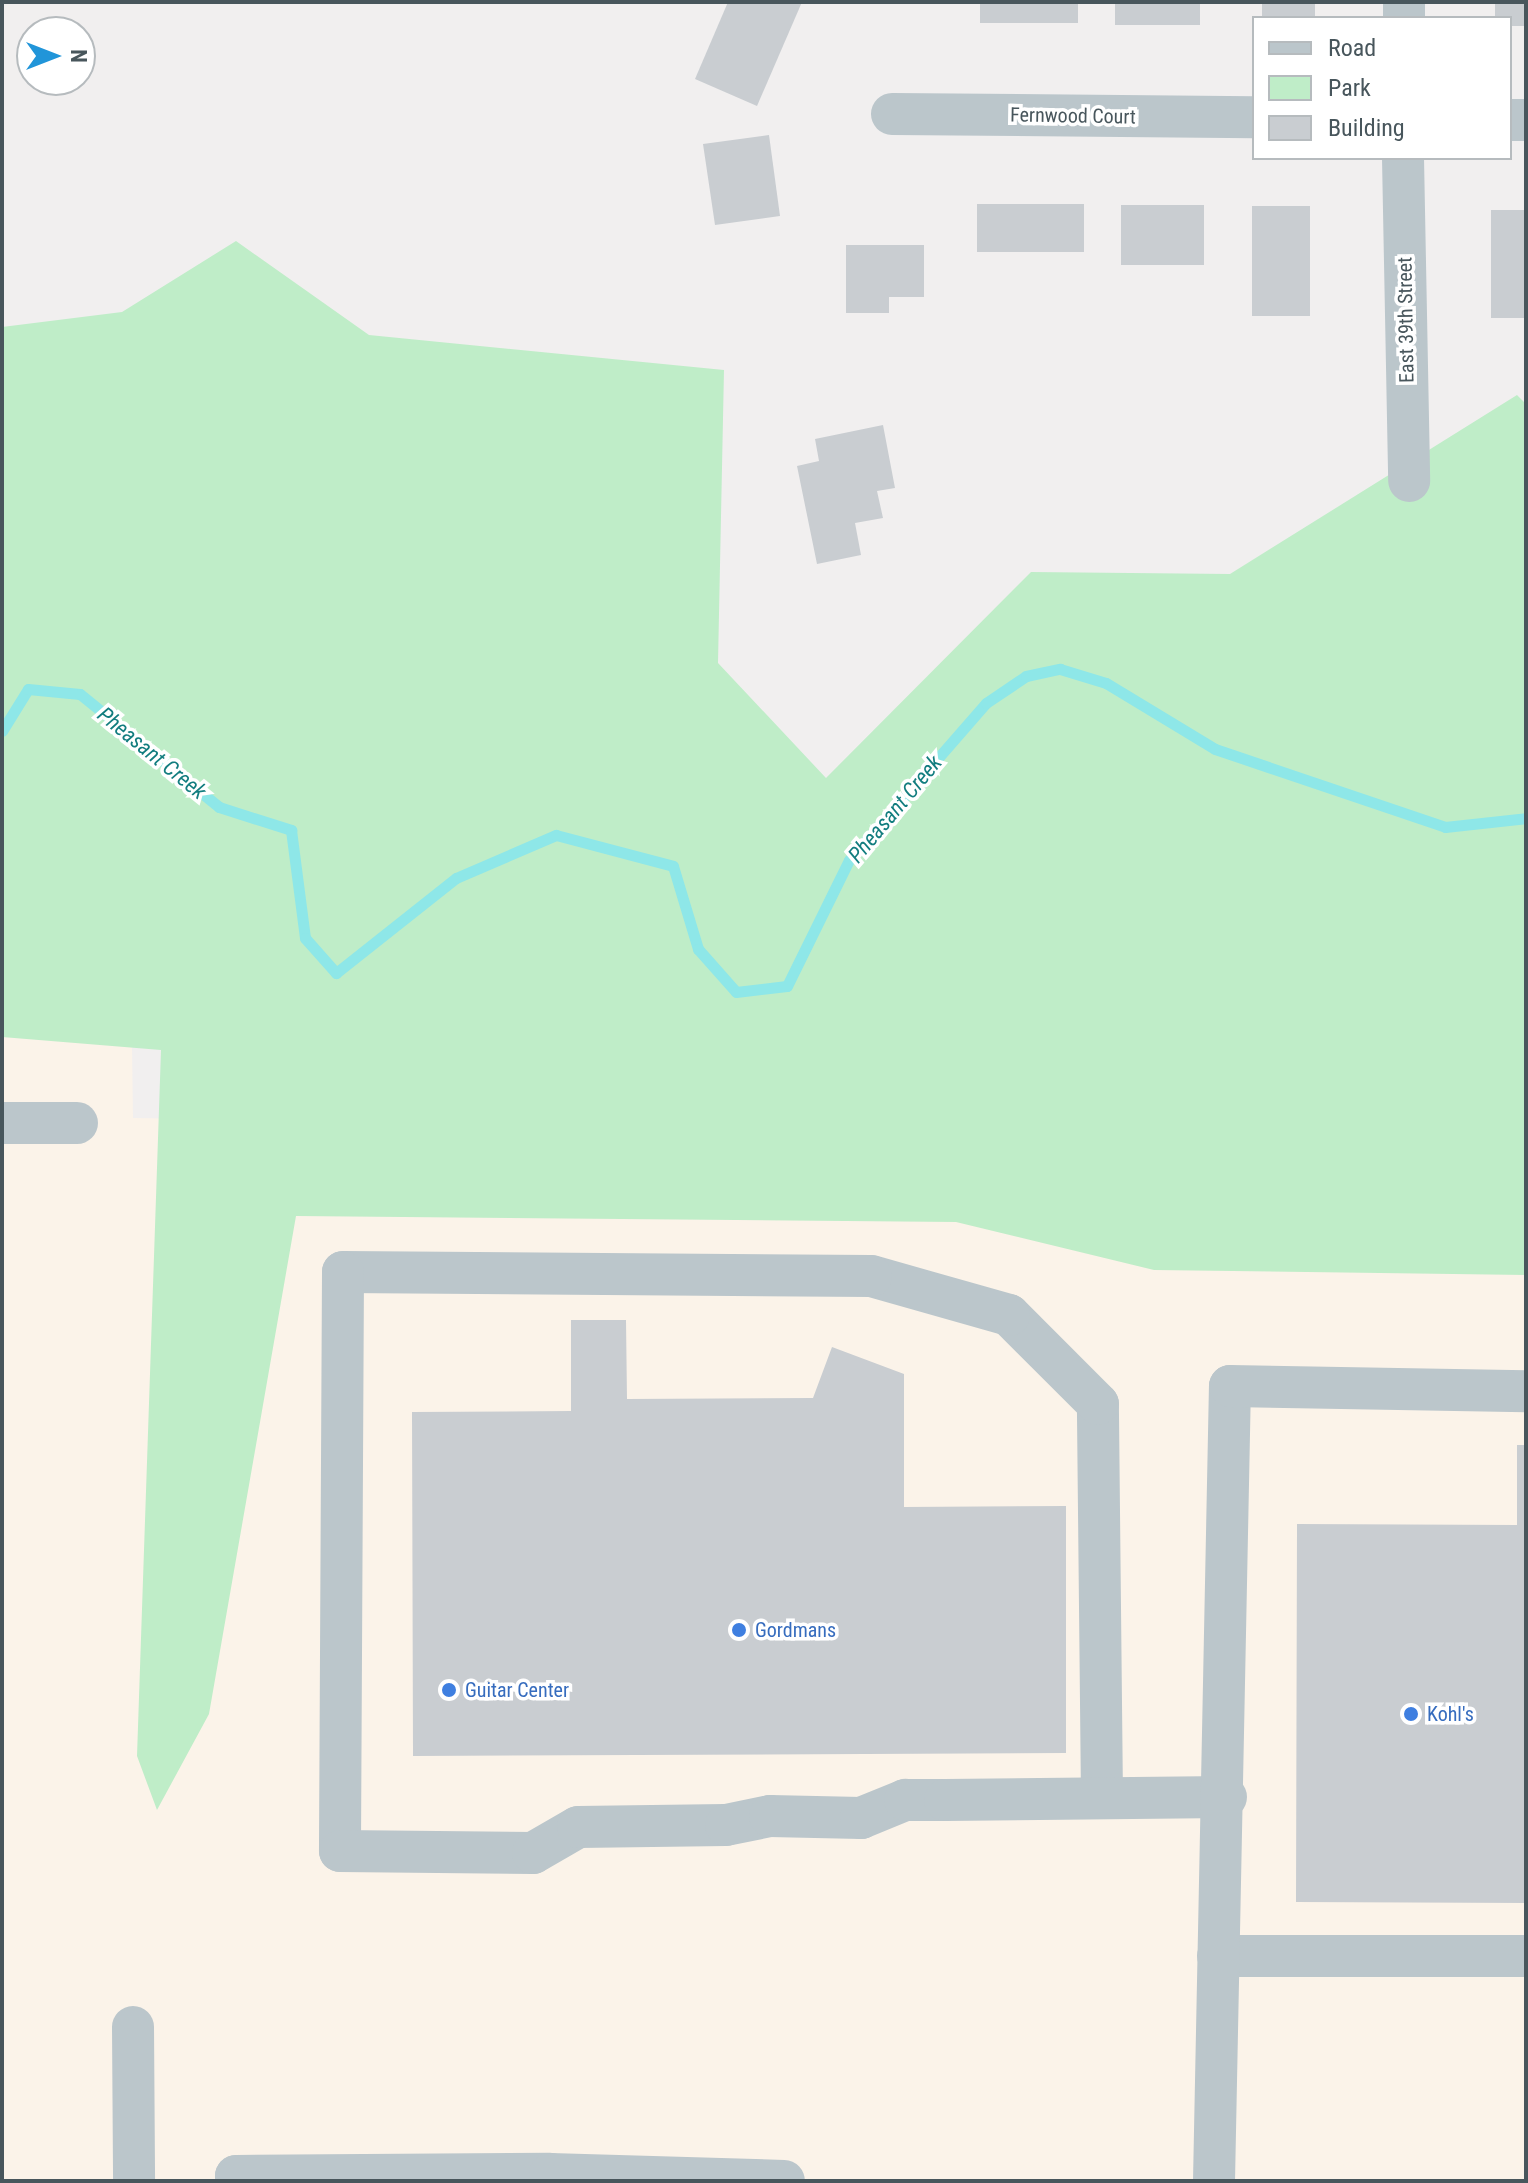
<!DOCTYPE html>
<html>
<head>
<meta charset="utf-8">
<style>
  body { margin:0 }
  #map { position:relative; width:1528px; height:2183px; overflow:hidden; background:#f1efef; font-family:"Roboto Condensed",sans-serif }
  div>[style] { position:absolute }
  .commercial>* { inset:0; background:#fbf3e9 }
  .green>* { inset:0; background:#bfedc8 }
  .stream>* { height:11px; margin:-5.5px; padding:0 5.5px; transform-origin:5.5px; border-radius:5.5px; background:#8ee7e8 }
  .building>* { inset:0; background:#c9cdd1 }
  .minor>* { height:42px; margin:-21px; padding:0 21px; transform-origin:21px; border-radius:21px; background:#bbc6cb }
  .dots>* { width:22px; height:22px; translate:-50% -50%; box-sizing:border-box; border:4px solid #fff; border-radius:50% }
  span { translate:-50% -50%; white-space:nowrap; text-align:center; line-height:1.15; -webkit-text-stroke:7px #fff; paint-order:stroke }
  .street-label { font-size:20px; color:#48565c }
  .shop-label { font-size:20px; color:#366cbe }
  .left { translate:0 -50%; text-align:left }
  .water-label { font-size:22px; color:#127d7f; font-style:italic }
  .frame { position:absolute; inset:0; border:4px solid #48565c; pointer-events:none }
  .legend { position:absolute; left:1252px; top:16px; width:260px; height:144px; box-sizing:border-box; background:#fff; border:2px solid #b6bbbe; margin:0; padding:10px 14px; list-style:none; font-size:24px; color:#48565c }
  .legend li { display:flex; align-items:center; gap:16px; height:40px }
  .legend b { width:40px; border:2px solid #b6bbbe }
  .north { position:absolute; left:16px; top:16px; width:80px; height:80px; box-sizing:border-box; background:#fff; border:2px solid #b6bbbe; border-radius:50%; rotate:90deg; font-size:22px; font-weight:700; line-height:32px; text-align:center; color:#48565c }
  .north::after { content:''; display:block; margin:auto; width:28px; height:36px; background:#2195d9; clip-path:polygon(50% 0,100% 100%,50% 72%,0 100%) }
</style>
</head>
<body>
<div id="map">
  <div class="commercial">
    <div style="clip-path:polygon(2px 394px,123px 394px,133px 1118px,1526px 1138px,1526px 2181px,2px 2181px)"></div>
  </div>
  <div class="green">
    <div style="clip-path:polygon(236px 241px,369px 335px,724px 370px,718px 663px,826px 778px,1031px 572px,1230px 574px,1517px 395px,1526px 404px,1526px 1275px,1154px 1270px,956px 1222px,296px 1216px,209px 1714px,157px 1810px,137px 1756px,161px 1050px,2px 1037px,2px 327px,122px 312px)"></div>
  </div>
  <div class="stream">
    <div style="left:2px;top:731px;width:49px;rotate:-58.2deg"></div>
    <div style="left:28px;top:689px;width:52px;rotate:5.5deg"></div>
    <div style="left:80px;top:694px;width:179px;rotate:39.1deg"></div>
    <div style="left:219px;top:807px;width:76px;rotate:17.7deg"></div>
    <div style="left:291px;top:830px;width:109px;rotate:82.6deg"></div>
    <div style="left:305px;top:938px;width:47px;rotate:48.5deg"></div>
    <div style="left:336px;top:973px;width:153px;rotate:-38.4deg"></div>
    <div style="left:456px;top:878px;width:109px;rotate:-23.3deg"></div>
    <div style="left:556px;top:835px;width:121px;rotate:14.8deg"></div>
    <div style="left:673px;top:866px;width:87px;rotate:73.2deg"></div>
    <div style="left:698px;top:949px;width:57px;rotate:48.5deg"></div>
    <div style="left:736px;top:992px;width:51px;rotate:-6.7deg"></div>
    <div style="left:787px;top:986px;width:140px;rotate:-63.8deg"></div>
    <div style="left:849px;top:860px;width:208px;rotate:-48.9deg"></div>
    <div style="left:986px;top:703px;width:48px;rotate:-34deg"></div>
    <div style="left:1026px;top:676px;width:35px;rotate:-12deg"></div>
    <div style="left:1060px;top:669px;width:48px;rotate:16.9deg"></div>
    <div style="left:1106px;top:683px;width:127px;rotate:31.2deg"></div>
    <div style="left:1215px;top:749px;width:243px;rotate:18.7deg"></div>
    <div style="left:1445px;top:827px;width:81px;rotate:-6.3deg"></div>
  </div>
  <div class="building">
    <div style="clip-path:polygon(728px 2px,802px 2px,757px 106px,695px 79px)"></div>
    <div style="clip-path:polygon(980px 2px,1078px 2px,1078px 23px,980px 23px)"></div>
    <div style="clip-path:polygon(1115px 2px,1200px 2px,1200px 25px,1115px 25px)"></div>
    <div style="clip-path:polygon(1262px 2px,1315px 2px,1315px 18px,1262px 18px)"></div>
    <div style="clip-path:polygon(1495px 2px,1526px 2px,1526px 26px,1510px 26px,1510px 18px,1495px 18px)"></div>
    <div style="clip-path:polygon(769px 135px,780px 216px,715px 225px,703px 144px)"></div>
    <div style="clip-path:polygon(977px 204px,1084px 204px,1084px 252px,977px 252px)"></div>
    <div style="clip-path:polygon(1121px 205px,1204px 205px,1204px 265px,1121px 265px)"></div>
    <div style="clip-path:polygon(1252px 206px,1310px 206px,1310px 316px,1252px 316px)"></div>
    <div style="clip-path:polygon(1491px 210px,1526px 210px,1526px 318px,1491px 318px)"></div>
    <div style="clip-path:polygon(846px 245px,924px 245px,924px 297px,889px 297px,889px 313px,846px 313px)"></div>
    <div style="clip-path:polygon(883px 425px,895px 488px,877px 491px,883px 518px,855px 523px,861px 555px,817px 564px,797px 466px,819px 461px,815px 439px)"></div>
    <div style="clip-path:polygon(571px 1320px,626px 1320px,627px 1399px,813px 1398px,832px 1347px,904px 1374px,904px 1507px,1066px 1506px,1066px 1753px,413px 1756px,412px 1412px,571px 1411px)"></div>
    <div style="clip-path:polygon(1517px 1445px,1526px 1445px,1526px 1903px,1296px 1902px,1297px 1524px,1517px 1525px)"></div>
  </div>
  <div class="minor">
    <div style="left:1404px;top:18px;width:16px;rotate:-90deg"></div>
    <div style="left:892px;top:114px;width:362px;rotate:0.5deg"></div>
    <div style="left:1510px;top:120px;width:16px"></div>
    <div style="left:1403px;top:158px;width:323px;rotate:88.9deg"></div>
    <div style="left:2px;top:1123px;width:75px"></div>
    <div style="left:1102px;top:1798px;width:394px;rotate:-90.6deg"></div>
    <div style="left:1098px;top:1404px;width:126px;rotate:-135deg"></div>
    <div style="left:1009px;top:1315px;width:143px;rotate:-164.2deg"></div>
    <div style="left:871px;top:1276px;width:528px;rotate:-179.57deg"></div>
    <div style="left:343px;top:1272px;width:579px;rotate:90.3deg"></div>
    <div style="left:340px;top:1851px;width:193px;rotate:0.6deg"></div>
    <div style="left:533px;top:1853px;width:52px;rotate:-30deg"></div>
    <div style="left:578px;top:1827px;width:148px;rotate:-0.8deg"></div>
    <div style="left:726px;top:1825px;width:45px;rotate:-11.6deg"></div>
    <div style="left:770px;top:1816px;width:91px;rotate:1.3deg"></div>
    <div style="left:861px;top:1818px;width:48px;rotate:-22.2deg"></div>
    <div style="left:905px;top:1800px;width:40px"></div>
    <div style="left:945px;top:1800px;width:281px;rotate:-0.6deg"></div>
    <div style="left:1218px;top:1956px;width:308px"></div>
    <div style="left:133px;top:2027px;width:154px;rotate:89.6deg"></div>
    <div style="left:236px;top:2181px;width:5px;rotate:-90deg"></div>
    <div style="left:236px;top:2176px;width:314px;rotate:-0.4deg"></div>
    <div style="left:550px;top:2174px;width:234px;rotate:1.7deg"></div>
    <div style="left:1214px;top:2181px;width:795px;rotate:-88.85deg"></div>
    <div style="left:1230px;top:1386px;width:296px;rotate:1deg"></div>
  </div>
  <div class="dots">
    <div style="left:739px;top:1630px;background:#3f7fe0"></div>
    <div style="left:449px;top:1690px;background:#3f7fe0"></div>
    <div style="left:1411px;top:1714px;background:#3f7fe0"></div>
  </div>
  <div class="street-label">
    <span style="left:1073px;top:116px;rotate:1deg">Fernwood Court</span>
    <span style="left:1406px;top:320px;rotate:-91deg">East 39th Street</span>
  </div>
  <div class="shop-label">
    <span class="left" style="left:755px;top:1630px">Gordmans</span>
    <span class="left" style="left:465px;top:1690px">Guitar Center</span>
    <span class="left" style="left:1427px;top:1714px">Kohl's</span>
  </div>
  <div class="water-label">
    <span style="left:152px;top:753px;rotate:39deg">Pheasant Creek</span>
    <span style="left:895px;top:809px;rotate:-50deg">Pheasant Creek</span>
  </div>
  <div class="frame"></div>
  <ul class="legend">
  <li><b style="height:10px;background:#bbc6cb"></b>Road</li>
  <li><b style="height:22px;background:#bfedc8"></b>Park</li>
  <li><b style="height:22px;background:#c9cdd1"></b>Building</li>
  </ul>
  <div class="north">N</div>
</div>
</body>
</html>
